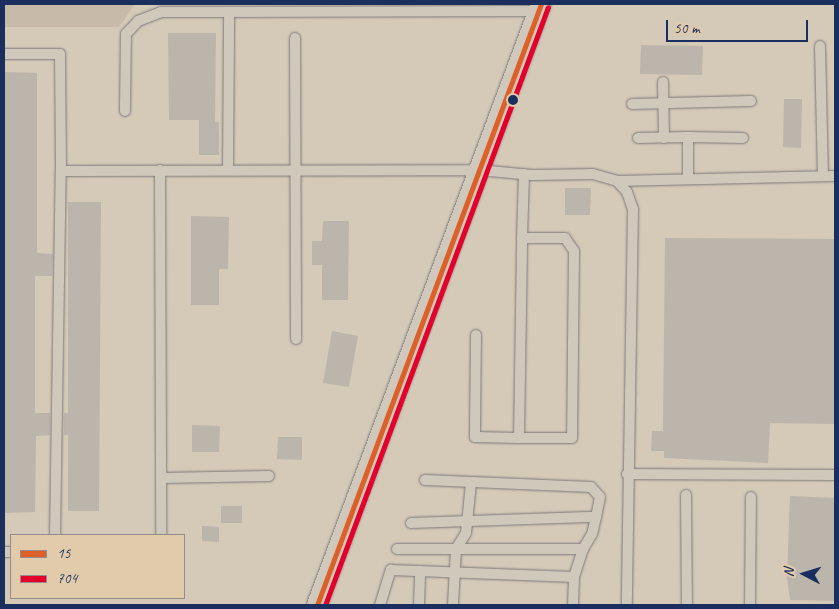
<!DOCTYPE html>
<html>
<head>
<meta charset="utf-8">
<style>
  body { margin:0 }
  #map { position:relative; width:839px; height:609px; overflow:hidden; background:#d5c9b8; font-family:Caveat,sans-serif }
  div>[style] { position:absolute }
  .green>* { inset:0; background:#c8baa9 }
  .building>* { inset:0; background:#bcb5ab }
  .roads { filter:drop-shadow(0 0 1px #7b797a) drop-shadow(0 0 1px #7b797a) }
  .lane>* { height:10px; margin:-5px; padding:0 5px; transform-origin:5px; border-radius:5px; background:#d1c8bc }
  .street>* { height:20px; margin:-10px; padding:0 10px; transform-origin:10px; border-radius:10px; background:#d1c8bc }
  .bus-1>* { height:5px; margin:-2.5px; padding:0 2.5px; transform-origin:2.5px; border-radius:2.5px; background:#dc6028 }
  .bus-2>* { height:5px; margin:-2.5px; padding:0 2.5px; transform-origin:2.5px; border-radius:2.5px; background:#e4002b }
  .dots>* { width:14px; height:14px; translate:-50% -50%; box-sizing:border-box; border:2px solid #e2cbab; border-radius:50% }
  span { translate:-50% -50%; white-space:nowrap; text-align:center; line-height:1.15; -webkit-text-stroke:4px #e2cbab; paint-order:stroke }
  .frame { position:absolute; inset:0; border:5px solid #1b2f5e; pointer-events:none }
  .legend { position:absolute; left:10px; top:534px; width:175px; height:65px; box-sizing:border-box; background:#e2cbab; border:1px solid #928d8c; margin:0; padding:6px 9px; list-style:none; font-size:15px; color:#1b2f5e }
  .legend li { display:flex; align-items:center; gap:10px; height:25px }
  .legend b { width:25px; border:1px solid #928d8c }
  .north { position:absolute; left:779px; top:549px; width:50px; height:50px; -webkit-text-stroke:4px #e2cbab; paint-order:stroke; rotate:275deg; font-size:14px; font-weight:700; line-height:20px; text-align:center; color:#1b2f5e }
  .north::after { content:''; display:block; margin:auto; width:18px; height:22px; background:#1b2f5e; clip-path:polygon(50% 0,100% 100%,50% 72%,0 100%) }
  .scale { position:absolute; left:666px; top:20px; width:142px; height:22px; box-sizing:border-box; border:2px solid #1b2f5e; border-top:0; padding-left:6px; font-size:15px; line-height:18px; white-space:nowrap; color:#1b2f5e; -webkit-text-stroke:4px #e2cbab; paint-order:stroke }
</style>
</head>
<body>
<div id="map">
  <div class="green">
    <div style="clip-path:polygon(4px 4px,135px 4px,119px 27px,4px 27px)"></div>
  </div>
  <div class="building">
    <div style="clip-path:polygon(168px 33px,216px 33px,215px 122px,219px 122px,219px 155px,199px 155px,199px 120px,169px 120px)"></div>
    <div style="clip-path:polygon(641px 45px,703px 46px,702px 75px,640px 74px)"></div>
    <div style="clip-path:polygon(4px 72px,37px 73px,37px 253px,53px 254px,52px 276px,35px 276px,35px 413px,50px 413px,50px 435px,36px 436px,35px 512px,4px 513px)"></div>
    <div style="clip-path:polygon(784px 99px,802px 99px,801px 148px,783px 147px)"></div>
    <div style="clip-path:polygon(565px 188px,591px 188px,590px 215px,565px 215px)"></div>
    <div style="clip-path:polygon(68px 202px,101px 202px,99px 511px,68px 511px,68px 435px,64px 435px,64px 413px,68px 413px)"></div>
    <div style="clip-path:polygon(191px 216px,229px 217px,228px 269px,219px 269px,219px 305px,191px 305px)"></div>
    <div style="clip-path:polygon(323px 221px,349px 221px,348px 300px,322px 300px,322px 265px,312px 265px,312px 241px,322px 241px)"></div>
    <div style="clip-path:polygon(665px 238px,835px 239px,835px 424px,770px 423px,768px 463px,664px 458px,664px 451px,651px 451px,652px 431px,663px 431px)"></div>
    <div style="clip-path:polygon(332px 331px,358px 336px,349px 387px,323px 383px)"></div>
    <div style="clip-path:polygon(192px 425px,220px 426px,219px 452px,192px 452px)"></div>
    <div style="clip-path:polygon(278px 437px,302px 437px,302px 460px,277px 459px)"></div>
    <div style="clip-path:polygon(790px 496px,835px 498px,835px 601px,790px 600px,787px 577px)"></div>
    <div style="clip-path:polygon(221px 506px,242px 506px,242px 523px,221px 523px)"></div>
    <div style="clip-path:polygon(202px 526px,219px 527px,219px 542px,202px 541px)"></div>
  </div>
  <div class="roads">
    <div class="lane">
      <div style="left:295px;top:38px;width:301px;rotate:89.8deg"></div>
      <div style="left:820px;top:46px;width:130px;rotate:88.7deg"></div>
      <div style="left:4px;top:54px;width:56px"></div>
      <div style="left:60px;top:54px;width:117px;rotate:89.5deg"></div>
      <div style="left:663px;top:82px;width:56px;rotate:89deg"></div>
      <div style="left:632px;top:104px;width:119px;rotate:-1.4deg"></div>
      <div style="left:125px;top:111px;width:77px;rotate:-89.3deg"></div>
      <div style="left:126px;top:34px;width:18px;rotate:-47deg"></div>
      <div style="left:138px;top:21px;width:25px;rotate:-21deg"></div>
      <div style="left:161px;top:12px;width:68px"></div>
      <div style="left:688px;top:137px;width:55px;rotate:1deg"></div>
      <div style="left:638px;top:138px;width:50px;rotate:-1.1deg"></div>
      <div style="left:688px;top:137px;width:40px;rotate:90deg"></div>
      <div style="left:160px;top:170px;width:365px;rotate:89.8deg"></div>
      <div style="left:228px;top:170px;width:158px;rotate:-89.6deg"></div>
      <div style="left:229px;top:12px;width:309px;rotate:-0.2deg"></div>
      <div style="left:617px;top:181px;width:218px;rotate:-1.3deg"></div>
      <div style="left:522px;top:238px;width:43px"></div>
      <div style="left:565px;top:238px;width:16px;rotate:55deg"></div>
      <div style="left:574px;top:251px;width:187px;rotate:90.6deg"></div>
      <div style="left:572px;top:438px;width:53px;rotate:180deg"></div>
      <div style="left:519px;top:438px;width:200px;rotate:-89.1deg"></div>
      <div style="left:522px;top:238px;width:64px;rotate:-88.2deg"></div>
      <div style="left:476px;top:335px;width:102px;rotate:90.6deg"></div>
      <div style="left:475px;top:437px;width:44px;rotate:1.3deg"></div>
      <div style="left:627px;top:474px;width:208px;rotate:0.3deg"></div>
      <div style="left:161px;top:478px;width:108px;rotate:-1.1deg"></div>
      <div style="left:425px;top:480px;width:166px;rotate:2.4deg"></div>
      <div style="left:591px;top:487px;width:13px;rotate:48deg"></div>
      <div style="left:600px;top:497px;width:20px;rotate:101deg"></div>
      <div style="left:686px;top:495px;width:110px;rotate:89.5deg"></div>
      <div style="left:411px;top:523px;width:185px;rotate:-1.9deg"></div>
      <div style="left:596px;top:517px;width:17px;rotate:103deg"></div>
      <div style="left:592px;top:534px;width:17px;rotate:121deg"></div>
      <div style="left:55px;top:535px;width:364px;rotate:-89.1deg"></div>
      <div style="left:61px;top:171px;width:418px;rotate:-0.1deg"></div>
      <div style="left:479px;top:170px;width:53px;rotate:5.4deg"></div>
      <div style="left:532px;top:175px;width:61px;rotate:-0.9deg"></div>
      <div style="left:593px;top:174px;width:25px;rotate:16deg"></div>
      <div style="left:617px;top:181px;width:15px;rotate:48deg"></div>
      <div style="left:627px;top:192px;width:18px;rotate:71deg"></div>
      <div style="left:633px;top:209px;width:396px;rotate:90.9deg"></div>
      <div style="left:397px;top:549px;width:186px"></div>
      <div style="left:583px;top:549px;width:29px;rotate:108deg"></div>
      <div style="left:4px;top:552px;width:7px"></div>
      <div style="left:380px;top:605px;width:37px;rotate:-73deg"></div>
      <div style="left:391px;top:570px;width:183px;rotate:2.2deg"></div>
      <div style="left:574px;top:577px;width:28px;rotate:92deg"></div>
      <div style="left:419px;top:605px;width:34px;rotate:-88deg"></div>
      <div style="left:453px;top:605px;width:56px;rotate:-86.9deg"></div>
      <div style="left:456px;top:549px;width:19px;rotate:-58deg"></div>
      <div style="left:466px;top:533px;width:50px;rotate:-84.3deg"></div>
      <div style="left:750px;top:605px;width:108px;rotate:-89.5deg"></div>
    </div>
    <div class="street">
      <div style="left:317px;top:605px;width:641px;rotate:-69.56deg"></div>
    </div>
  </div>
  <div class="bus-1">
    <div style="left:317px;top:605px;width:641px;rotate:-69.56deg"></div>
  </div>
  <div class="bus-2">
    <div style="left:325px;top:605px;width:638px;rotate:-69.55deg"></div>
  </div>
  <div class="dots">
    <div style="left:513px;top:100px;background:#1b2f5e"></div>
  </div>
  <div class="frame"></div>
  <ul class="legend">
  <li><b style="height:6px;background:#dc6028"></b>15</li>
  <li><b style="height:6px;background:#e4002b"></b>704</li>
  </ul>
  <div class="north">N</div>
  <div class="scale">50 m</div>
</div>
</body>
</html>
